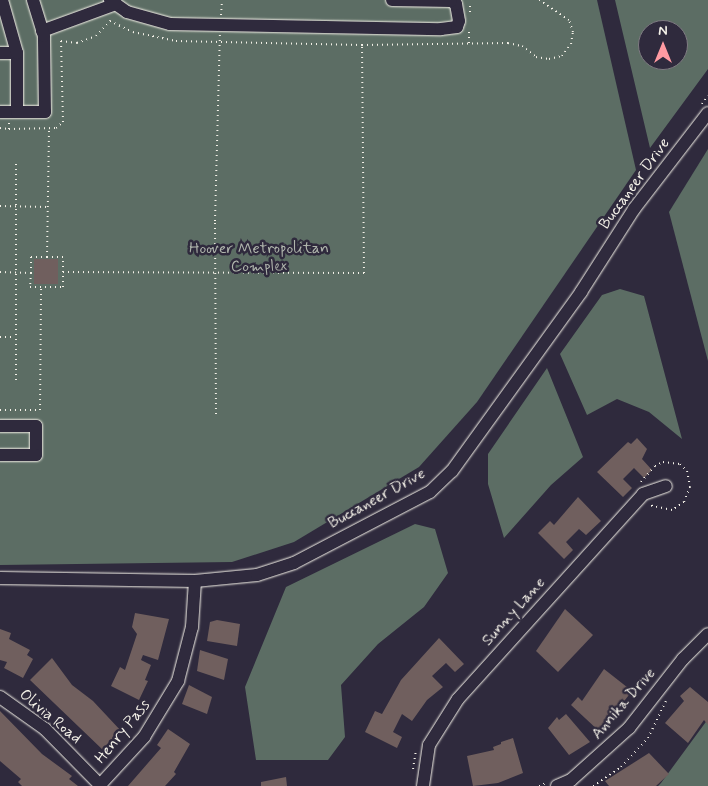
<!DOCTYPE html>
<html>
<head>
<meta charset="utf-8">
<style>
  body { margin:0 }
  #map { position:relative; width:708px; height:786px; overflow:hidden; background:#2f2a3d; font-family:Mynerve,sans-serif }
  div>[style] { position:absolute }
  .green>* { inset:0; background:#5c6d64 }
  .building>* { inset:0; background:#705f5e }
  .path>* { height:2px; margin-top:-1px; transform-origin:0; background:repeating-linear-gradient(90deg,#f4f1e8 0 1px,transparent 0 5px) }
  .roads { filter:drop-shadow(0 0 1px #f4f1e8) drop-shadow(0 0 1px #f4f1e8) }
  .minor>* { height:12px; margin:-6px; padding:0 6px; transform-origin:6px; border-radius:6px; background:#2f2a3d }
  span { translate:-50% -50%; white-space:nowrap; text-align:center; line-height:1.15; -webkit-text-stroke:5px #2f2a3d; paint-order:stroke }
  .street-label { font-size:16px; color:#f4f1e8 }
  .park-label { font-size:16px; color:#b0b6ad }
  .north { position:absolute; left:638px; top:20px; width:50px; height:50px; box-sizing:border-box; background:#2f2a3d; border:1px solid #7e7a81; border-radius:50%; rotate:0deg; font-size:14px; font-weight:700; line-height:20px; text-align:center; color:#f4f1e8 }
  .north::after { content:''; display:block; margin:auto; width:18px; height:22px; background:#ff9aa2; clip-path:polygon(50% 0,100% 100%,50% 72%,0 100%) }
</style>
</head>
<body>
<div id="map">
  <div class="green">
    <div style="clip-path:polygon(0 0,597px 0,636px 170px,477px 402px,419px 467px,294px 542px,232px 562px,0 565px)"></div>
    <div style="clip-path:polygon(evenodd,615px 0,708px 0,708px 69px,650px 148px,615px 0,648px 30px,678px 30px,678px 60px,648px 60px,648px 30px)"></div>
    <div style="clip-path:polygon(708px 149px,708px 361px,669px 212px)"></div>
    <div style="clip-path:polygon(620px 289px,644px 296px,682px 439px,649px 412px,617px 399px,587px 415px,560px 354px,602px 295px)"></div>
    <div style="clip-path:polygon(547px 368px,583px 457px,551px 485px,504px 538px,488px 484px,488px 454px)"></div>
    <div style="clip-path:polygon(415px 524px,435px 529px,448px 573px,424px 607px,378px 644px,341px 685px,345px 737px,328px 760px,256px 760px,245px 687px,286px 587px)"></div>
    <div style="clip-path:polygon(708px 719px,708px 786px,658px 786px,661px 783px)"></div>
  </div>
  <div class="building">
    <div style="clip-path:polygon(34px 259px,58px 259px,58px 284px,34px 284px)"></div>
    <div style="clip-path:polygon(637px 438px,647px 449px,642px 459px,652px 470px,644px 478px,634px 468px,623px 479px,632px 488px,623px 497px,597px 472px,628px 442px,631px 444px)"></div>
    <div style="clip-path:polygon(578px 497px,601px 521px,586px 535px,579px 529px,566px 542px,573px 550px,564px 559px,538px 533px,550px 521px,554px 525px)"></div>
    <div style="clip-path:polygon(565px 609px,593px 635px,558px 672px,536px 651px)"></div>
    <div style="clip-path:polygon(135px 613px,169px 619px,158px 660px,143px 655px,141px 660px,151px 665px,145px 680px,148px 681px,139px 700px,111px 686px,120px 667px,125px 670px,137px 634px,132px 627px)"></div>
    <div style="clip-path:polygon(217px 620px,240px 624px,237px 646px,207px 641px,210px 622px)"></div>
    <div style="clip-path:polygon(0 629px,11px 633px,9px 639px,30px 650px,27px 655px,33px 659px,23px 678px,4px 668px,7px 662px,0 660px)"></div>
    <div style="clip-path:polygon(439px 638px,464px 664px,455px 672px,446px 663px,432px 676px,443px 687px,427px 700px,412px 721px,402px 714px,393px 732px,402px 737px,397px 748px,365px 732px,375px 711px,382px 714px,401px 680px)"></div>
    <div style="clip-path:polygon(200px 650px,228px 659px,224px 680px,197px 671px)"></div>
    <div style="clip-path:polygon(52px 658px,72px 685px,93px 701px,122px 732px,104px 751px,30px 680px)"></div>
    <div style="clip-path:polygon(604px 669px,632px 691px,600px 732px,571px 705px,578px 697px,582px 701px)"></div>
    <div style="clip-path:polygon(189px 685px,212px 697px,207px 714px,182px 704px)"></div>
    <div style="clip-path:polygon(690px 687px,708px 702px,708px 725px,704px 720px,688px 743px,665px 723px,684px 701px,680px 696px)"></div>
    <div style="clip-path:polygon(0 711px,42px 754px,72px 776px,69px 779px,78px 786px,22px 786px,18px 782px,21px 779px,0 761px)"></div>
    <div style="clip-path:polygon(566px 714px,590px 742px,569px 755px,548px 728px,557px 717px,559px 720px)"></div>
    <div style="clip-path:polygon(168px 729px,190px 744px,174px 772px,176px 774px,165px 786px,128px 786px,161px 748px,157px 745px)"></div>
    <div style="clip-path:polygon(513px 738px,523px 773px,498px 783px,473px 786px,467px 756px,494px 750px,493px 747px,501px 744px,501px 742px)"></div>
    <div style="clip-path:polygon(649px 753px,669px 774px,656px 786px,609px 786px,605px 781px)"></div>
    <div style="clip-path:polygon(286px 777px,287px 786px,261px 786px,261px 782px)"></div>
  </div>
  <div class="path">
    <div style="left:470px;top:12px;width:10px;rotate:-90deg"></div>
    <div style="left:221px;top:15px;width:15px;rotate:-86deg"></div>
    <div style="left:469px;top:43px;width:14px;rotate:-90deg"></div>
    <div style="left:702px;top:104px;width:10px;rotate:-53deg"></div>
    <div style="left:0;top:128px;width:9px;rotate:6deg"></div>
    <div style="left:9px;top:129px;width:6px;rotate:-90deg"></div>
    <div style="left:9px;top:129px;width:47px;rotate:-1.2deg"></div>
    <div style="left:56px;top:128px;width:9px;rotate:-41deg"></div>
    <div style="left:63px;top:122px;width:81px;rotate:-91.4deg"></div>
    <div style="left:61px;top:41px;width:16px;rotate:7deg"></div>
    <div style="left:77px;top:43px;width:20px;rotate:-20deg"></div>
    <div style="left:96px;top:36px;width:21px;rotate:-47deg"></div>
    <div style="left:110px;top:21px;width:25px;rotate:26deg"></div>
    <div style="left:133px;top:32px;width:44px;rotate:11.8deg"></div>
    <div style="left:176px;top:41px;width:186px;rotate:1.2deg"></div>
    <div style="left:362px;top:45px;width:146px;rotate:-0.8deg"></div>
    <div style="left:508px;top:43px;width:14px;rotate:12deg"></div>
    <div style="left:522px;top:46px;width:18px;rotate:38deg"></div>
    <div style="left:536px;top:57px;width:13px;rotate:9deg"></div>
    <div style="left:549px;top:59px;width:13px;rotate:-13deg"></div>
    <div style="left:562px;top:56px;width:15px;rotate:-53deg"></div>
    <div style="left:571px;top:44px;width:12px;rotate:-81deg"></div>
    <div style="left:573px;top:32px;width:13px;rotate:-108deg"></div>
    <div style="left:569px;top:20px;width:36px;rotate:-146deg"></div>
    <div style="left:0;top:206px;width:48px;rotate:1.2deg"></div>
    <div style="left:0;top:272px;width:31px;rotate:2deg"></div>
    <div style="left:31px;top:273px;width:14px;rotate:94deg"></div>
    <div style="left:30px;top:287px;width:33px"></div>
    <div style="left:63px;top:287px;width:30px;rotate:-90deg"></div>
    <div style="left:63px;top:257px;width:16px;rotate:180deg"></div>
    <div style="left:47px;top:257px;width:129px;rotate:-89.1deg"></div>
    <div style="left:63px;top:272px;width:301px;rotate:0.2deg"></div>
    <div style="left:364px;top:273px;width:228px;rotate:-90.5deg"></div>
    <div style="left:31px;top:273px;width:16px;rotate:-90deg"></div>
    <div style="left:31px;top:257px;width:16px"></div>
    <div style="left:0;top:337px;width:15px"></div>
    <div style="left:16px;top:380px;width:216px;rotate:-90deg"></div>
    <div style="left:0;top:410px;width:40px"></div>
    <div style="left:40px;top:410px;width:123px;rotate:-89.5deg"></div>
    <div style="left:216px;top:414px;width:193px;rotate:-90.3deg"></div>
    <div style="left:215px;top:221px;width:186px;rotate:-88.5deg"></div>
    <div style="left:641px;top:482px;width:21px;rotate:-49deg"></div>
    <div style="left:655px;top:466px;width:9px;rotate:-27deg"></div>
    <div style="left:663px;top:462px;width:17px;rotate:7deg"></div>
    <div style="left:680px;top:464px;width:10px;rotate:45deg"></div>
    <div style="left:687px;top:471px;width:16px;rotate:79deg"></div>
    <div style="left:690px;top:487px;width:16px;rotate:112deg"></div>
    <div style="left:684px;top:502px;width:14px;rotate:146deg"></div>
    <div style="left:672px;top:510px;width:24px;rotate:-168deg"></div>
    <div style="left:413px;top:769px;width:18px;rotate:-81deg"></div>
    <div style="left:539px;top:786px;width:8px;rotate:-23deg"></div>
    <div style="left:593px;top:786px;width:34px;rotate:-34deg"></div>
    <div style="left:621px;top:767px;width:40px;rotate:-47deg"></div>
    <div style="left:648px;top:738px;width:41px;rotate:-64.1deg"></div>
  </div>
  <div class="roads">
    <div class="minor">
      <div style="left:110px;top:0;width:21px;rotate:35deg"></div>
      <div style="left:127px;top:12px;width:45px;rotate:15.6deg"></div>
      <div style="left:170px;top:24px;width:271px;rotate:1.1deg"></div>
      <div style="left:441px;top:29px;width:16px;rotate:-7deg"></div>
      <div style="left:457px;top:27px;width:6px;rotate:-72deg"></div>
      <div style="left:459px;top:21px;width:17px;rotate:-100deg"></div>
      <div style="left:456px;top:4px;width:6px;rotate:-149deg"></div>
      <div style="left:451px;top:1px;width:59px;rotate:-179deg"></div>
      <div style="left:42px;top:31px;width:79px;rotate:-20deg"></div>
      <div style="left:0;top:53px;width:17px"></div>
      <div style="left:0;top:112px;width:17px"></div>
      <div style="left:17px;top:112px;width:59px;rotate:-90deg"></div>
      <div style="left:17px;top:53px;width:55px;rotate:-105.8deg"></div>
      <div style="left:17px;top:112px;width:28px"></div>
      <div style="left:45px;top:112px;width:76px;rotate:-90.8deg"></div>
      <div style="left:44px;top:36px;width:38px;rotate:-107deg"></div>
      <div style="left:0;top:426px;width:36px"></div>
      <div style="left:36px;top:426px;width:29px;rotate:90deg"></div>
      <div style="left:36px;top:455px;width:36px;rotate:180deg"></div>
      <div style="left:0;top:578px;width:195px;rotate:0.9deg"></div>
      <div style="left:195px;top:581px;width:62px;rotate:-5.5deg"></div>
      <div style="left:257px;top:575px;width:39px;rotate:-18deg"></div>
      <div style="left:294px;top:563px;width:153px;rotate:-27.6deg"></div>
      <div style="left:430px;top:492px;width:30px;rotate:-44deg"></div>
      <div style="left:452px;top:471px;width:221px;rotate:-54.2deg"></div>
      <div style="left:581px;top:292px;width:98px;rotate:-57.4deg"></div>
      <div style="left:634px;top:209px;width:121px;rotate:-52.4deg"></div>
      <div style="left:0;top:697px;width:55px;rotate:35.4deg"></div>
      <div style="left:45px;top:729px;width:78px;rotate:45.5deg"></div>
      <div style="left:99px;top:786px;width:67px;rotate:-47.4deg"></div>
      <div style="left:144px;top:737px;width:66px;rotate:-58.7deg"></div>
      <div style="left:178px;top:681px;width:56px;rotate:-75.5deg"></div>
      <div style="left:192px;top:627px;width:46px;rotate:-86.3deg"></div>
      <div style="left:423px;top:786px;width:41px;rotate:-81.7deg"></div>
      <div style="left:429px;top:745px;width:54px;rotate:-57.8deg"></div>
      <div style="left:458px;top:699px;width:276px;rotate:-47.9deg"></div>
      <div style="left:643px;top:494px;width:24px;rotate:-19deg"></div>
      <div style="left:557px;top:786px;width:15px;rotate:-23deg"></div>
      <div style="left:571px;top:780px;width:78px;rotate:-41.9deg"></div>
      <div style="left:629px;top:728px;width:88px;rotate:-52deg"></div>
      <div style="left:683px;top:659px;width:35px;rotate:-45deg"></div>
    </div>
  </div>
  <div class="street-label">
    <span style="left:635px;top:184px;rotate:-54deg">Buccaneer Drive</span>
    <span style="left:377px;top:499px;rotate:-29deg">Buccaneer Drive</span>
    <span style="left:514px;top:612px;rotate:-48deg">Sunny Lane</span>
    <span style="left:624px;top:704px;rotate:-49deg">Annika Drive</span>
    <span style="left:50px;top:717px;rotate:40deg">Olivia Road</span>
    <span style="left:123px;top:732px;rotate:-51deg">Henry Pass</span>
  </div>
  <div class="park-label">
    <span style="left:259px;top:258px">Hoover Metropolitan<br>Complex</span>
  </div>
  <div class="north">N</div>
</div>
</body>
</html>
